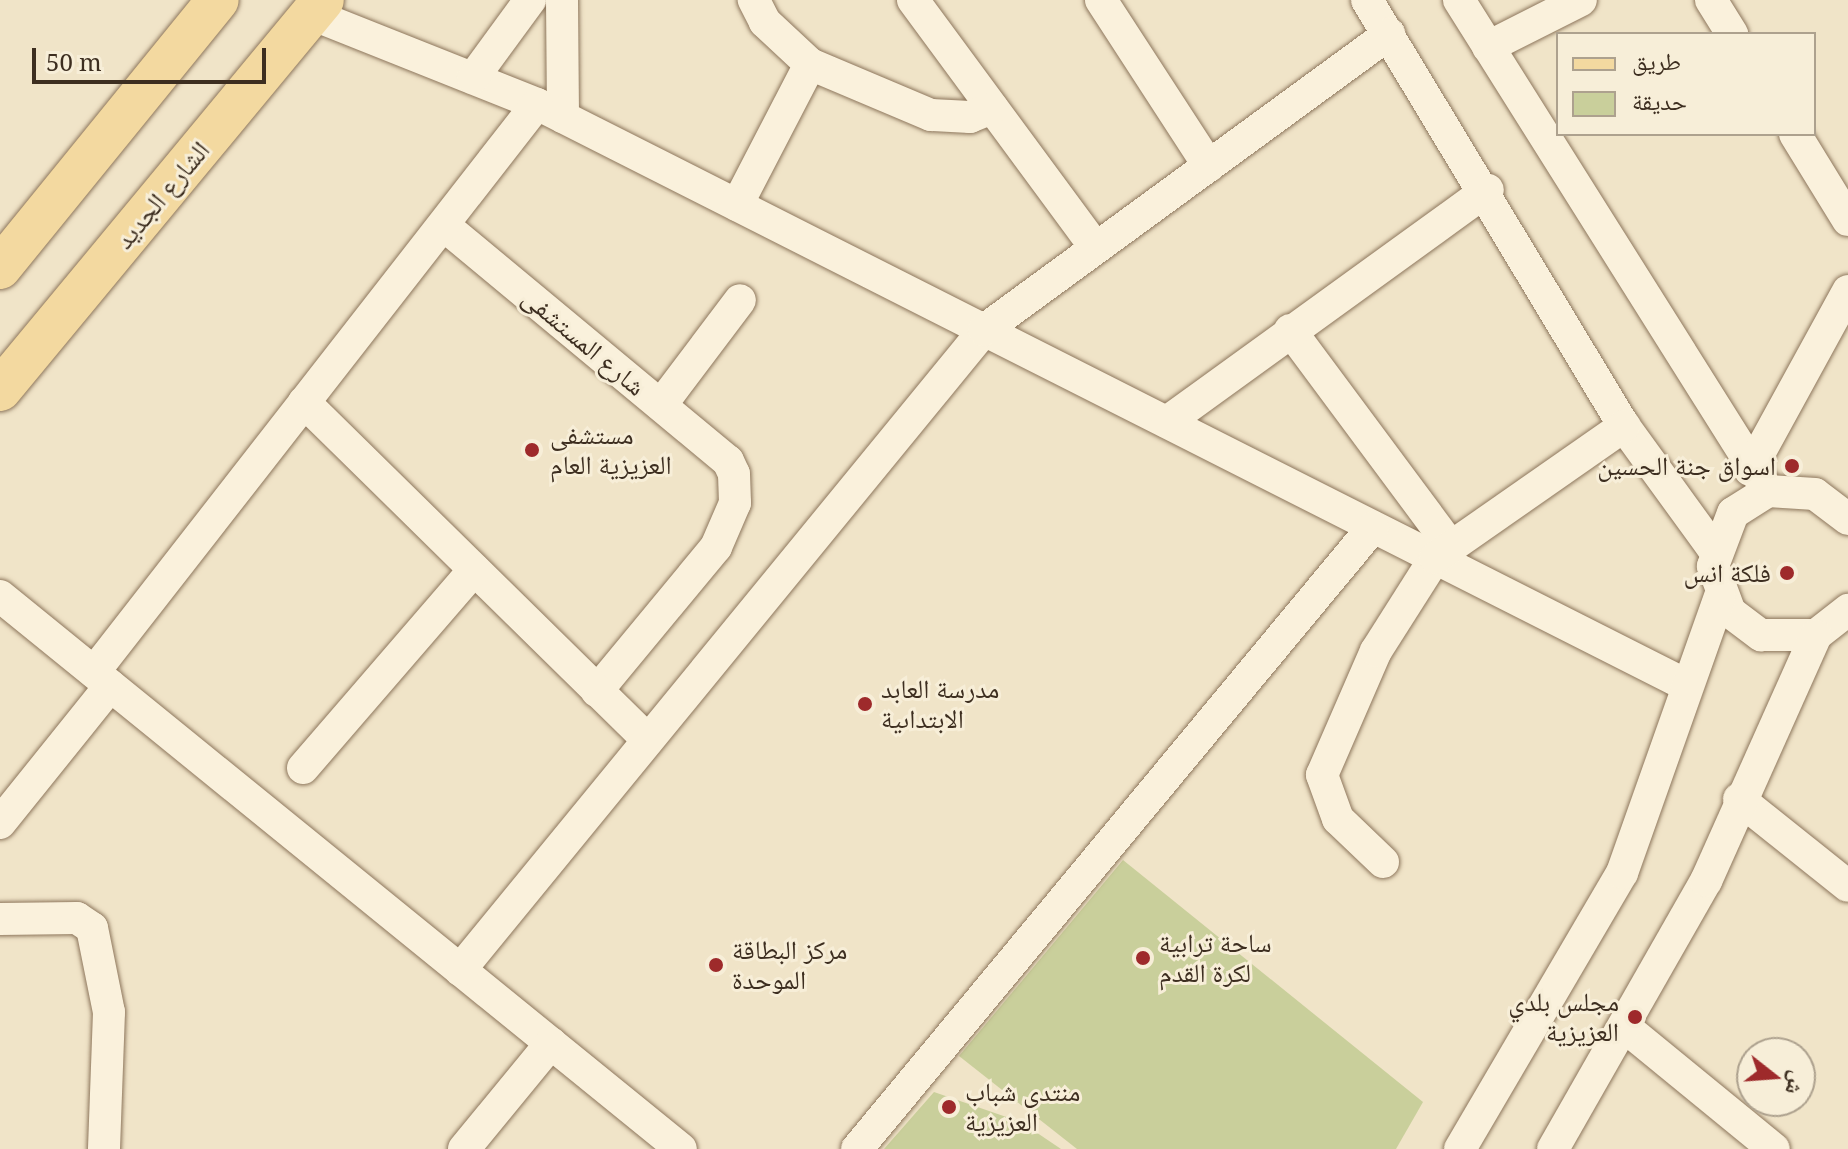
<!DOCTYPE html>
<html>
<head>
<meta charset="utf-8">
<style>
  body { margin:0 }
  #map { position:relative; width:1848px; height:1149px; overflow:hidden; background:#f0e4c8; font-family:"Noto Serif","Noto Naskh Arabic",serif }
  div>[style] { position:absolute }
  .green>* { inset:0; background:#c9cf9b }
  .roads { filter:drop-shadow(0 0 2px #8d765c) drop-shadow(0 0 2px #8d765c) }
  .minor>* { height:32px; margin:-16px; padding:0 16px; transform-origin:16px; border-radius:16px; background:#faf1dc }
  .major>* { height:42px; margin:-21px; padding:0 21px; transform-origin:21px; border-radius:21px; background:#f3d9a0 }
  .dots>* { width:22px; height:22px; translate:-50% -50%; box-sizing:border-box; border:4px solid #f7eed8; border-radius:50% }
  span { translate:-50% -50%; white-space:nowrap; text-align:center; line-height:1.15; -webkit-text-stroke:6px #f7eed8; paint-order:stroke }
  .street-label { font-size:26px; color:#3d2e20 }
  .poi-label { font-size:26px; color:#3d2e20 }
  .left { translate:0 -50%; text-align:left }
  .right { translate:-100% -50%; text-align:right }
  .legend { position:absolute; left:1556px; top:32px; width:260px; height:104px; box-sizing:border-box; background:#f7eed8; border:2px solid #ada18e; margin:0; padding:10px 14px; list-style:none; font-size:24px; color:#3d2e20 }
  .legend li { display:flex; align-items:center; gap:16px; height:40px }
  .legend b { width:40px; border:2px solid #ada18e }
  .north { position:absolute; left:1736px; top:1037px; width:80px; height:80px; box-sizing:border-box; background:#f7eed8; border:2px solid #ada18e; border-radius:50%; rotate:107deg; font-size:22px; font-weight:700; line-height:32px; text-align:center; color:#3d2e20 }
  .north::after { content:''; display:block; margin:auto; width:28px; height:36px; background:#9e2a2b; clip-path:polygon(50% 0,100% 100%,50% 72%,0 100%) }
  .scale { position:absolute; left:32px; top:48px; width:234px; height:36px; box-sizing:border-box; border:4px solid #3d2e20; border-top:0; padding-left:10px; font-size:24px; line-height:28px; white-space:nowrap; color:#3d2e20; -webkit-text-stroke:6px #f7eed8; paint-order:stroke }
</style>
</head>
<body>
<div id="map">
  <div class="green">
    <div style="clip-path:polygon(1123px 860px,1423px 1102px,1396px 1149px,1077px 1149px,959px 1056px)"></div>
    <div style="clip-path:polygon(934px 1092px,1021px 1122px,1061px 1149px,884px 1149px)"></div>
  </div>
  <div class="roads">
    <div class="minor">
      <div style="left:562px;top:0;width:117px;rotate:89.5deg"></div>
      <div style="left:913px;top:0;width:308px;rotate:53.6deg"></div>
      <div style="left:1101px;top:0;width:198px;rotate:57deg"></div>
      <div style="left:1367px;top:0;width:498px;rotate:58.9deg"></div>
      <div style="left:1624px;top:426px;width:153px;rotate:54deg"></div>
      <div style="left:1459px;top:0;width:580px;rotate:57.82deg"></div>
      <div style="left:1711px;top:0;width:40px;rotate:58deg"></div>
      <div style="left:311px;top:14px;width:243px;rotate:21.7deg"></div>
      <div style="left:537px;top:104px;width:1288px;rotate:26.82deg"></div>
      <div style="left:1488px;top:47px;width:104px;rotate:-26.8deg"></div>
      <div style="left:810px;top:64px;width:131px;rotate:22.9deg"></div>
      <div style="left:931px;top:115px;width:39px;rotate:3deg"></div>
      <div style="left:970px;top:117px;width:24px;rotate:-22deg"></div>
      <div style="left:473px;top:78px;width:97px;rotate:-53.8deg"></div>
      <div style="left:1795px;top:134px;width:101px;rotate:58.4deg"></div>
      <div style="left:737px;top:205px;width:159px;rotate:-62.6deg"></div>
      <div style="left:810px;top:64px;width:62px;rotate:-137deg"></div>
      <div style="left:765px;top:22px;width:25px;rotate:-117deg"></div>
      <div style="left:447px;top:228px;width:365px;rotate:39.7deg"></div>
      <div style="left:728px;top:461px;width:14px;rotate:65deg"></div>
      <div style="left:734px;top:474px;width:29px;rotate:88deg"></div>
      <div style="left:735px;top:503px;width:48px;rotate:113.4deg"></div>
      <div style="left:716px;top:547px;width:187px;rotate:129.6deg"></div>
      <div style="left:1290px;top:330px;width:270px;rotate:53.4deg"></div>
      <div style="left:304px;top:402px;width:482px;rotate:44.5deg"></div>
      <div style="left:661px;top:405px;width:131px;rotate:-53deg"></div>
      <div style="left:1167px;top:422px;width:396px;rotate:-35.9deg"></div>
      <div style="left:1750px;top:470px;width:204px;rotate:-61.3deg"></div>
      <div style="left:1848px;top:519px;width:41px;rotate:-142.9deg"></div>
      <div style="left:1815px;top:494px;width:47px;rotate:-176.3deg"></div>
      <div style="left:1768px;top:491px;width:41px;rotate:147.8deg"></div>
      <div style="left:1733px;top:513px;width:57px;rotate:110.7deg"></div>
      <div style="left:1713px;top:566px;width:49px;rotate:69.7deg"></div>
      <div style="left:1730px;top:612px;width:39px;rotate:37deg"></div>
      <div style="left:1761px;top:635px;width:55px"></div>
      <div style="left:1816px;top:635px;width:41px;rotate:-38deg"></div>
      <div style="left:0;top:596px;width:877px;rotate:39.08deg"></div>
      <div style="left:94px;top:672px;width:720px;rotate:-52.05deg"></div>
      <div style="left:303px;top:768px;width:262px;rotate:-49.2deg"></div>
      <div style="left:1739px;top:799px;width:139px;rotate:38.6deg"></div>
      <div style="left:0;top:823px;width:176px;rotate:-51.2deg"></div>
      <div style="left:1383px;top:862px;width:62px;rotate:-136.3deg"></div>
      <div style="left:1338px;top:819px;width:47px;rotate:-110deg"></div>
      <div style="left:1322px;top:775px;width:135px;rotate:-66.5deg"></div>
      <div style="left:1376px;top:651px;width:110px;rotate:-57.6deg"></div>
      <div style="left:1435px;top:558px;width:231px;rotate:-34.9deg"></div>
      <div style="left:0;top:919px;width:77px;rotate:-0.7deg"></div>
      <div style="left:77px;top:918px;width:18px;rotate:34deg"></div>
      <div style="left:92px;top:928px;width:86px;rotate:78.6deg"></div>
      <div style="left:109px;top:1012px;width:137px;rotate:92.1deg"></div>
      <div style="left:460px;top:970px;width:827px;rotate:-50.69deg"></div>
      <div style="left:984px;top:330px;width:502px;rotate:-36.16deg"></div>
      <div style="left:1626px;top:1028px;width:191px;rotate:39.3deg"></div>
      <div style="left:464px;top:1149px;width:137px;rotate:-50.6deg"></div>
      <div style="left:857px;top:1149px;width:808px;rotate:-50.32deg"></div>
      <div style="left:1460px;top:1149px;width:320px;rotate:-59.6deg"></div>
      <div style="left:1622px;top:873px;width:293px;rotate:-70.5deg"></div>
      <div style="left:1553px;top:1149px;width:309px;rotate:-60.3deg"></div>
      <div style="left:1706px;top:881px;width:269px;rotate:-65.9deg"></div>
    </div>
    <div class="major">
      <div style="left:0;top:268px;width:345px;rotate:-50.9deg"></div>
      <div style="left:0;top:390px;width:506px;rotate:-50.37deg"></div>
    </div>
  </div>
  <div class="dots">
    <div style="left:532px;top:450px;background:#9e2a2b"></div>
    <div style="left:1792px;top:466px;background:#9e2a2b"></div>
    <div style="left:1787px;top:573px;background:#9e2a2b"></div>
    <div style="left:865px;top:704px;background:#9e2a2b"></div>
    <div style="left:1143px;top:958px;background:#9e2a2b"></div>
    <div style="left:716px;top:965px;background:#9e2a2b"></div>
    <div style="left:1635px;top:1017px;background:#9e2a2b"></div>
    <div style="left:949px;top:1107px;background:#9e2a2b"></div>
  </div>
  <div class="street-label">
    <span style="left:162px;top:195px;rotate:-50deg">الشارع الجديد</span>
    <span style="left:584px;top:342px;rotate:40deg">شارع المستشفى</span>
  </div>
  <div class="poi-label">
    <span class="left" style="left:550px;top:450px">مستشفى<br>العزيزية العام</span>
    <span class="right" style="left:1776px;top:466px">اسواق جنة الحسين</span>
    <span class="right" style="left:1771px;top:573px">فلكة انس</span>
    <span class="left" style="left:881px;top:704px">مدرسة العابد<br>الابتداىية</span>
    <span class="left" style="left:1159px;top:958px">ساحة ترابية<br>لكرة القدم</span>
    <span class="left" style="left:732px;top:965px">مركز البطاقة<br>الموحدة</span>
    <span class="right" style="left:1619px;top:1017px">مجلس بلدي<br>العزيزية</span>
    <span class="left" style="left:965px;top:1107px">منتدى شباب<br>العزيزية</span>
  </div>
  <ul class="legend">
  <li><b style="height:10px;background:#f3d9a0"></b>طريق</li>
  <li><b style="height:22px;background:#c9cf9b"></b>حديقة</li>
  </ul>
  <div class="north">ش</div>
  <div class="scale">50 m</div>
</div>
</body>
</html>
